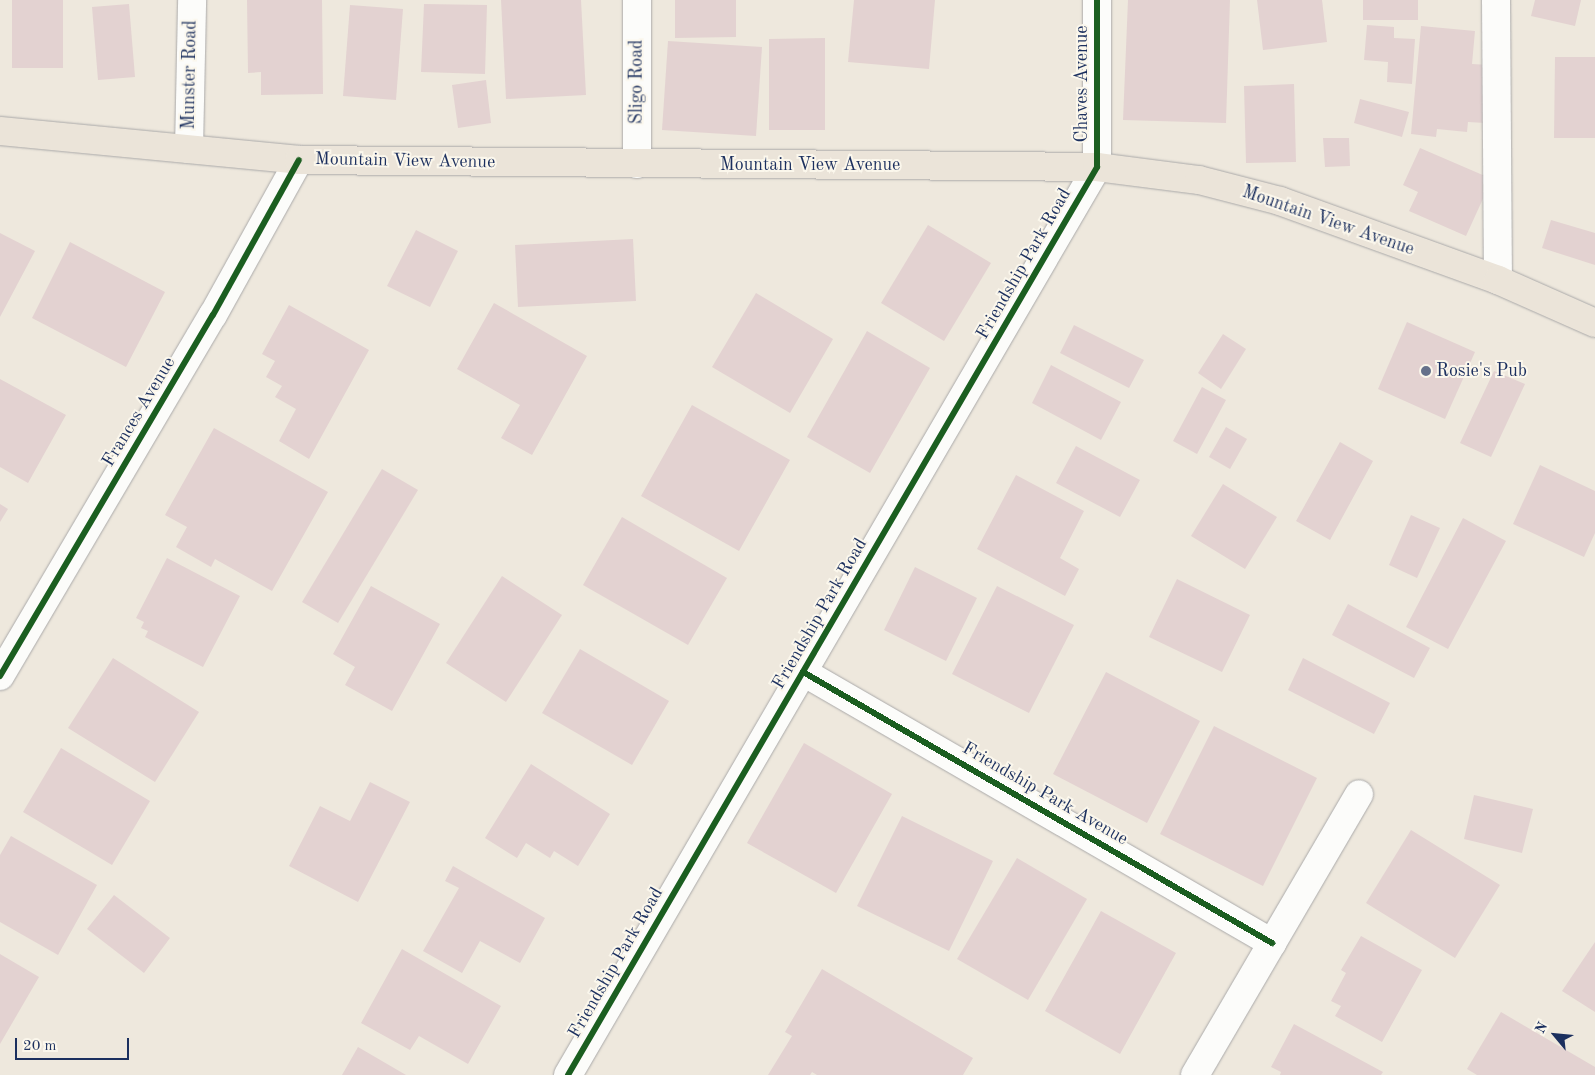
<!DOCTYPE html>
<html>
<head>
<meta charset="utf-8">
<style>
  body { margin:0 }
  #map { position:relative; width:1595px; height:1075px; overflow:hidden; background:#eee8dd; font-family:"Old Standard TT",serif }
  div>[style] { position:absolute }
  .building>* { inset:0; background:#e3d2d1 }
  .roads { filter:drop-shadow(0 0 1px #aaa9a9) drop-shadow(0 0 1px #aaa9a9) }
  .minor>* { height:28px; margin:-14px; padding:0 14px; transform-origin:14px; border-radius:14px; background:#fcfcfa }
  .major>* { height:28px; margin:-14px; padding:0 14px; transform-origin:14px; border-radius:14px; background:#ebe4d9 }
  .cycleway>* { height:6px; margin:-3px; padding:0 3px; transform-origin:3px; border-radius:3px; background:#1b5e20 }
  .dots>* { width:14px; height:14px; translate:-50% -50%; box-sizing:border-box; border:2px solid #fbf7ec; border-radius:50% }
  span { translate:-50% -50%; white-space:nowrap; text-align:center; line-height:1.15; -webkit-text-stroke:4px #fbf7ec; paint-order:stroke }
  .street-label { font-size:18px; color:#1b2f5e }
  .poi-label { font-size:18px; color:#1b2f5e }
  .left { translate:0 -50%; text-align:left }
  .north { position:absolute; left:1530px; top:1010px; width:50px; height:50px; -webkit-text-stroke:4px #fbf7ec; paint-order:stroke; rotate:298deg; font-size:14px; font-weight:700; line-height:20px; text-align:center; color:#1b2f5e }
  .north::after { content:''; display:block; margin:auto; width:18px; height:22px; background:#1b2f5e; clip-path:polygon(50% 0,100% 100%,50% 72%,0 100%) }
  .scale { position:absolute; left:15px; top:1038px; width:114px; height:22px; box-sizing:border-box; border:2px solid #1b2f5e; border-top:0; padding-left:6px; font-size:15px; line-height:18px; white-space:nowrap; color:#1b2f5e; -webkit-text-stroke:4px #fbf7ec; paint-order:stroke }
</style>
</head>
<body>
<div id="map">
  <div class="building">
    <div style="clip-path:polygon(12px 0,63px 0,63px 68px,12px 68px)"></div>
    <div style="clip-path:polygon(247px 0,322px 0,323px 94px,261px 95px,261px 72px,248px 73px)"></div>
    <div style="clip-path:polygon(501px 0,581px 0,586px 95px,506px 99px)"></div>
    <div style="clip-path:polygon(675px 0,736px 0,736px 37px,675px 38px)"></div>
    <div style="clip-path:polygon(854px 0,935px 0,929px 69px,848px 62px)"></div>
    <div style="clip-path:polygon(1128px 0,1230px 0,1226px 123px,1123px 120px)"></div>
    <div style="clip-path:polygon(1257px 0,1322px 0,1327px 42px,1263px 50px)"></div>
    <div style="clip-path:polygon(1363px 0,1418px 0,1418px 20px,1363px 20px)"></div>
    <div style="clip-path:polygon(1535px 0,1581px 0,1575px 26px,1531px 16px)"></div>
    <div style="clip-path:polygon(129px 4px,135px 77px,98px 80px,92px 7px)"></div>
    <div style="clip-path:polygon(424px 4px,487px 5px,485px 74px,421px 72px)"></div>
    <div style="clip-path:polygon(350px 5px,403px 9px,396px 100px,343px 96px)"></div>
    <div style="clip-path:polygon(1367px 25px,1394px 27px,1394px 38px,1415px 39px,1412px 84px,1387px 82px,1388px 62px,1364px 60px)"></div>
    <div style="clip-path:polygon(1421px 26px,1475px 31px,1472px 64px,1490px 65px,1485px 123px,1468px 122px,1467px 132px,1437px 129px,1436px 137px,1411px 134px)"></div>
    <div style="clip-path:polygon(825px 38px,825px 130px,769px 130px,769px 39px)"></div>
    <div style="clip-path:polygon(668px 41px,762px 47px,756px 136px,662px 130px)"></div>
    <div style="clip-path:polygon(1555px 57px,1595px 57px,1595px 138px,1554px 138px)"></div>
    <div style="clip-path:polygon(486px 80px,491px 123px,458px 128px,452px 85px)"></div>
    <div style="clip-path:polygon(1294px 84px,1296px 162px,1246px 163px,1244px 86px)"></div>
    <div style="clip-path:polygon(1360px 99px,1409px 112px,1402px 137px,1354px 123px)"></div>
    <div style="clip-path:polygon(1323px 138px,1349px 138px,1350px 166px,1325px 167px)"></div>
    <div style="clip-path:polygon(1420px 148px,1492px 179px,1466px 236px,1409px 211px,1418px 192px,1403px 185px)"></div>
    <div style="clip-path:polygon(1551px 220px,1595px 233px,1595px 265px,1542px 248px)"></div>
    <div style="clip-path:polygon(928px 225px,991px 263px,944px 341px,881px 303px)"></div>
    <div style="clip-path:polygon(416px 230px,458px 251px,430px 307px,387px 286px)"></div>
    <div style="clip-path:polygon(0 233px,35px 251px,0 317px)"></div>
    <div style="clip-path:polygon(633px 239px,636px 301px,518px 307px,515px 245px)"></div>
    <div style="clip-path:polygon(70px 242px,165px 292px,126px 367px,32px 318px)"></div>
    <div style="clip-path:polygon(756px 293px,833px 339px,790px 413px,712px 367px)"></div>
    <div style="clip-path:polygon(494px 303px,587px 356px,532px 455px,501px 438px,520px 405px,457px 369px)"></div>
    <div style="clip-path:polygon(289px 305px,369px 350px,309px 459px,279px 441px,296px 409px,275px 397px,282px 386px,266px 377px,275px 361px,262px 354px)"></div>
    <div style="clip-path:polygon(1407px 322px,1475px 352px,1445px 419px,1378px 389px)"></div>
    <div style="clip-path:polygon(1074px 325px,1144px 360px,1129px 388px,1060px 353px)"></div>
    <div style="clip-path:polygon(867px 331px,930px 368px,870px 473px,807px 437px)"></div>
    <div style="clip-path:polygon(1223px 334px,1246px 349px,1221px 389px,1198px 373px)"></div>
    <div style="clip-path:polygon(1051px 365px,1121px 402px,1101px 440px,1032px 403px)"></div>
    <div style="clip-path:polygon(1494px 371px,1525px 384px,1491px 457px,1460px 443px)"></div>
    <div style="clip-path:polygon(0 379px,66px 415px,28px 483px,0 467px)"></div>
    <div style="clip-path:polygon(1202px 387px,1226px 400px,1197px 454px,1173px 441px)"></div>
    <div style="clip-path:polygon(692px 405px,790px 460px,739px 551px,641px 496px)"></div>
    <div style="clip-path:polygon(1226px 427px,1247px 439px,1230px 469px,1209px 457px)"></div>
    <div style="clip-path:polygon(214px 428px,328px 492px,272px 591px,215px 559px,211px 567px,176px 547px,187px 527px,165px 515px)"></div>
    <div style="clip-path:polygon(1340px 442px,1373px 461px,1330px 540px,1296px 521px)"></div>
    <div style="clip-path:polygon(1076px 446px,1140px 480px,1120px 517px,1056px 483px)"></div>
    <div style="clip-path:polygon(1540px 465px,1595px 491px,1595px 533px,1584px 557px,1513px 524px)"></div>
    <div style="clip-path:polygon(382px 469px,418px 490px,338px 623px,302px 602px)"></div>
    <div style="clip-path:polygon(1016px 475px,1084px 511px,1060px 558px,1079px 569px,1065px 596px,977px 549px)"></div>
    <div style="clip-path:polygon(1223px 484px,1277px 517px,1245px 569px,1191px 536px)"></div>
    <div style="clip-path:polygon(0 504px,8px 509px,0 522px)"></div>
    <div style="clip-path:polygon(1411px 515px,1440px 528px,1417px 578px,1389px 565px)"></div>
    <div style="clip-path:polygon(622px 517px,727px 578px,688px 645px,583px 585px)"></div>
    <div style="clip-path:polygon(1463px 518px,1506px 541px,1448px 649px,1406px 627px)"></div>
    <div style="clip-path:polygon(167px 558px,240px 596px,203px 667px,145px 637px,148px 631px,141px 628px,144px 622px,136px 618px)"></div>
    <div style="clip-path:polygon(915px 567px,977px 598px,946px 661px,884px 630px)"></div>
    <div style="clip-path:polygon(502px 576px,562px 615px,506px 702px,446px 663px)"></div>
    <div style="clip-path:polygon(1177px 579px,1250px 615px,1222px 672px,1149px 637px)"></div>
    <div style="clip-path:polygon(371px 586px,440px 624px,392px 711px,345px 685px,355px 667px,333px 654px)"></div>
    <div style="clip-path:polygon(997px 586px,1074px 625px,1029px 713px,952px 674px)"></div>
    <div style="clip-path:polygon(1348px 604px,1430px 648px,1414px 678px,1332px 635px)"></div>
    <div style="clip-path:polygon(580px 649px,669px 701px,632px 765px,542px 713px)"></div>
    <div style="clip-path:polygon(113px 658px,199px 712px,155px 782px,68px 728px)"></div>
    <div style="clip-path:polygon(1303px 658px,1390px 703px,1374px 734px,1288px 690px)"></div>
    <div style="clip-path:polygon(1106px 672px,1200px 721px,1147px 823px,1053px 774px)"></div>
    <div style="clip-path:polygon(1214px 726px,1317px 778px,1263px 886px,1160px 834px)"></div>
    <div style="clip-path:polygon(804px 743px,892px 794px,836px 893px,747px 843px)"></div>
    <div style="clip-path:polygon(61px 748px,150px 801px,112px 865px,23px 812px)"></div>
    <div style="clip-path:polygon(531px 764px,610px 814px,578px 866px,554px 851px,550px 858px,526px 843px,517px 858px,485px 838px)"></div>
    <div style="clip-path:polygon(370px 782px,410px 802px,358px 902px,289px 866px,320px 806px,350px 821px)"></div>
    <div style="clip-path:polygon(1474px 795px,1533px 809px,1522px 853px,1464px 839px)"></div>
    <div style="clip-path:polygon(902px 816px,993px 861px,949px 951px,857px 906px)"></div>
    <div style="clip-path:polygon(1411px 830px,1500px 885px,1455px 958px,1366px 903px)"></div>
    <div style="clip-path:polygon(11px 836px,97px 885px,58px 955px,0 922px,0 855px)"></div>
    <div style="clip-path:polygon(1017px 858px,1087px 899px,1028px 1000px,957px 959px)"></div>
    <div style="clip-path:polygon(453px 866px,545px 918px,520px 963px,480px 941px,462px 973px,423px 951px,459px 888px,445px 881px)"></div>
    <div style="clip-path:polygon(114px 895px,170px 938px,144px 973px,87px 929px)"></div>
    <div style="clip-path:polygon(1101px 911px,1176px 953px,1120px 1054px,1045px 1011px)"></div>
    <div style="clip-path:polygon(1361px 936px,1422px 970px,1382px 1042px,1335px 1016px,1341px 1006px,1331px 1001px,1346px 973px,1341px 970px)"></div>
    <div style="clip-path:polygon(1595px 942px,1595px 1012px,1562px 991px)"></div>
    <div style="clip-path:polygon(402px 949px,501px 1006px,468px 1064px,419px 1036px,410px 1050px,361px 1023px)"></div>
    <div style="clip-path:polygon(0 954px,39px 977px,0 1044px)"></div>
    <div style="clip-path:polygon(822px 969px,973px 1058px,963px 1075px,817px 1075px,812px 1072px,810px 1075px,768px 1075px,792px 1036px,785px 1032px)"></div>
    <div style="clip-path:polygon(1501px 1012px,1595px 1067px,1595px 1075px,1477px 1075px,1467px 1069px)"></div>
    <div style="clip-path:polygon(1294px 1024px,1383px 1072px,1381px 1075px,1280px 1075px,1281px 1072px,1271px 1067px)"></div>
    <div style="clip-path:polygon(358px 1047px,406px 1075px,342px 1075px)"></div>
  </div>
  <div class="roads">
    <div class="minor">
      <div style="left:1496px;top:0;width:280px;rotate:89.6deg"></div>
      <div style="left:189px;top:149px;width:149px;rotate:-88.8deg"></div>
      <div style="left:637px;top:164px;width:164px;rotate:-90deg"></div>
      <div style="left:803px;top:672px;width:542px;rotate:30.02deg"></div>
      <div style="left:0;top:676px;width:419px;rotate:-59.5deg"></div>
      <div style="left:213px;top:315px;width:177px;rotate:-61deg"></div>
      <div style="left:568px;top:1075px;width:1051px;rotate:-59.77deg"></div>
      <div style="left:1097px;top:167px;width:167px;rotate:-90deg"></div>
      <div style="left:1195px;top:1075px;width:325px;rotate:-59.7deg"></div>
    </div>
    <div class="major">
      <div style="left:0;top:131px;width:300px;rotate:5.5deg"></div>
      <div style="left:299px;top:160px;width:798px;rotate:0.5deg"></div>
      <div style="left:1097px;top:167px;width:103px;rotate:7.3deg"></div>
      <div style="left:1199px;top:180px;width:84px;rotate:14.5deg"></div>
      <div style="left:1280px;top:201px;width:232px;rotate:19.9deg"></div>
      <div style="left:1498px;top:280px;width:106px;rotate:23.9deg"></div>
    </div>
  </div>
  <div class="cycleway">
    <div style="left:803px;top:672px;width:542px;rotate:30.02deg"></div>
    <div style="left:0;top:676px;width:419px;rotate:-59.5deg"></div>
    <div style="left:213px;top:315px;width:177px;rotate:-61deg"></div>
    <div style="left:568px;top:1075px;width:1051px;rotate:-59.77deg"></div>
    <div style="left:1097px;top:167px;width:167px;rotate:-90deg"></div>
  </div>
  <div class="dots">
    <div style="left:1426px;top:371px;background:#65708a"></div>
  </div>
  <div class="street-label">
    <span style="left:190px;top:75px;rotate:-89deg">Munster Road</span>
    <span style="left:637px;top:82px;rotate:-90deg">Sligo Road</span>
    <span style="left:1082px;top:84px;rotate:-90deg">Chaves Avenue</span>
    <span style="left:405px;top:161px;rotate:1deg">Mountain View Avenue</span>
    <span style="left:810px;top:165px">Mountain View Avenue</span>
    <span style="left:1328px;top:221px;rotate:19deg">Mountain View Avenue</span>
    <span style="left:1024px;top:264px;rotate:-60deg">Friendship Park Road</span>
    <span style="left:139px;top:412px;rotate:-59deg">Frances Avenue</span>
    <span style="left:820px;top:614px;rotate:-60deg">Friendship Park Road</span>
    <span style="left:1045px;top:794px;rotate:30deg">Friendship Park Avenue</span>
    <span style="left:616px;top:963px;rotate:-60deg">Friendship Park Road</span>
  </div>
  <div class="poi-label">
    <span class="left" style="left:1436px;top:371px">Rosie's Pub</span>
  </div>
  <div class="north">N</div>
  <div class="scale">20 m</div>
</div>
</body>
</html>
